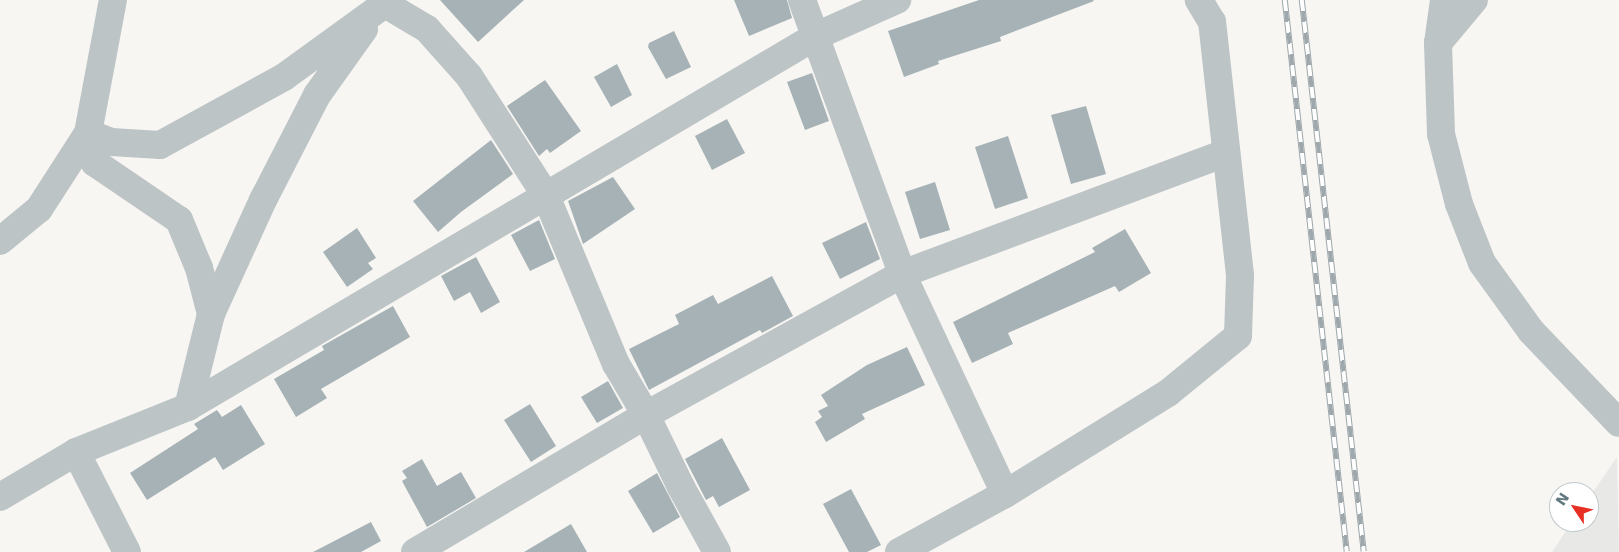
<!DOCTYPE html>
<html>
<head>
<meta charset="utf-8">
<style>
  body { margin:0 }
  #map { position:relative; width:1619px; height:552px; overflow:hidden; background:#f7f6f3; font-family:"DejaVu Sans",sans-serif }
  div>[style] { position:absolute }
  .built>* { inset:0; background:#e8e8e7 }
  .building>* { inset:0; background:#a6b2b5 }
  .minor>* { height:28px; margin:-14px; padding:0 14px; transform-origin:14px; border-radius:14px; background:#bdc4c6 }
  .rail>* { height:5.5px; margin-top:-2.75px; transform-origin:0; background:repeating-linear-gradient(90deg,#fff 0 11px,#9ea8ac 0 22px); box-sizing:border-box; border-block:1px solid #9ea8ac }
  span { translate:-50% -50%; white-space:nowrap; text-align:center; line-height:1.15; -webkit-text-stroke:5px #fff; paint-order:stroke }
  .north { position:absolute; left:1549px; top:482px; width:50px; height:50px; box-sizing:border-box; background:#fff; border:1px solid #c0c9cc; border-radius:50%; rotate:304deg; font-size:14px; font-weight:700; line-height:20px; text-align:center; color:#61787f }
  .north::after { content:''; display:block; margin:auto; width:18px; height:22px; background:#e72f23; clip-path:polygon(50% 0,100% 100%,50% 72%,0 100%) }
</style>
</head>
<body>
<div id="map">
  <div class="built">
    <div style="clip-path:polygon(1617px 457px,1619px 552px,1552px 552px,1572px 522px,1589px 522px,1589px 498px)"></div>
  </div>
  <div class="building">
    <div style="clip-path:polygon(440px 0,524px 0,478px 42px)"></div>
    <div style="clip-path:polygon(734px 0,787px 0,792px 18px,749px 36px)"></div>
    <div style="clip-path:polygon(979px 0,1093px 0,1094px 1px,1000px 37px,1001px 41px,938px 61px,939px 64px,904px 77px,888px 31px)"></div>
    <div style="clip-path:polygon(674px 31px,691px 67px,666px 79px,648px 47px,649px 43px)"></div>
    <div style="clip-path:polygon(617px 64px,632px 95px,611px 107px,594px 77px)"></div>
    <div style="clip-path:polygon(812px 73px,829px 121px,805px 130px,787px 82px)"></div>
    <div style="clip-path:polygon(545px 80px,581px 131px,550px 153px,547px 149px,539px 156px,507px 106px)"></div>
    <div style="clip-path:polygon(1086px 106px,1106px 174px,1071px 184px,1051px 115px)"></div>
    <div style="clip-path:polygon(727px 119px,745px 153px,712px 170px,695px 136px)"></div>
    <div style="clip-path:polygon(1008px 136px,1028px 198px,995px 209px,975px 147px)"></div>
    <div style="clip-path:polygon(491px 140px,513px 174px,461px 212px,438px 232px,413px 201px)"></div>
    <div style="clip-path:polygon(613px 177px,635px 209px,583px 244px,568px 201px)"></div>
    <div style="clip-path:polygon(935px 182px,950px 230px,920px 239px,905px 192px)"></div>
    <div style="clip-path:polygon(539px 220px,555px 259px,530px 271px,511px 235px)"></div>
    <div style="clip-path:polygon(866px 222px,880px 259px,840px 279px,822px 243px)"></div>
    <div style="clip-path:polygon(357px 228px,376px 258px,368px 263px,373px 269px,347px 287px,323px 252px)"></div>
    <div style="clip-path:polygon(1125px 229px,1151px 273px,1119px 292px,1115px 286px,1008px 333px,1013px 344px,972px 363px,953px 322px,1095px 252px,1092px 248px)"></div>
    <div style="clip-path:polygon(476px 257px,500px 302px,481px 313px,470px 292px,454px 301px,441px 276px)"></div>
    <div style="clip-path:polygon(772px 276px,793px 316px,762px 333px,760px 330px,649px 390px,629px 349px,679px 324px,675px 315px,713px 295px,718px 304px)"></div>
    <div style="clip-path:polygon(393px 306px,410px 337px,321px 389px,327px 398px,296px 417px,274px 379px,324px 350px,322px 346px)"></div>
    <div style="clip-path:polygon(907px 347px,925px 385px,862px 414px,865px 419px,826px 442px,815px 422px,822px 417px,818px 411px,828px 406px,821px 395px,867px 365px)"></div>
    <div style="clip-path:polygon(608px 381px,623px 408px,597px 423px,581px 397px)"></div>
    <div style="clip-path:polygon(530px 404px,556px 446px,531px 462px,504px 420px)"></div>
    <div style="clip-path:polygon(241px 405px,265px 444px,223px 470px,215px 457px,147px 500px,130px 473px,198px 429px,194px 424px,217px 410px,222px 417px)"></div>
    <div style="clip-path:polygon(722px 438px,750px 490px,719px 507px,713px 496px,706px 500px,685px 459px)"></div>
    <div style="clip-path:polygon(422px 459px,437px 486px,461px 472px,476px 498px,427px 527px,402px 481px,407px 478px,402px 471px)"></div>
    <div style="clip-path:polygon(657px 473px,680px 517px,653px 533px,628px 491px)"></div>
    <div style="clip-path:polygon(851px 489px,881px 545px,867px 552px,849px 552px,823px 504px)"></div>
    <div style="clip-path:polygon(371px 522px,381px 541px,361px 552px,313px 552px)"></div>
    <div style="clip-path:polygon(571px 524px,587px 552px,524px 552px)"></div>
  </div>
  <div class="minor">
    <div style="left:802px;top:0;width:292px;rotate:69.9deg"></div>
    <div style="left:902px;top:274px;width:243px;rotate:64.9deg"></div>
    <div style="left:1444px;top:0;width:43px;rotate:97.9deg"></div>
    <div style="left:1438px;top:43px;width:91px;rotate:88.1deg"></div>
    <div style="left:1441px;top:134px;width:72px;rotate:75.6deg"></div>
    <div style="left:1459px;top:204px;width:63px;rotate:68.7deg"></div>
    <div style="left:1482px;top:263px;width:84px;rotate:54.2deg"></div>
    <div style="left:1531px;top:331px;width:127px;rotate:46.3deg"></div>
    <div style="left:1438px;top:43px;width:56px;rotate:-50.1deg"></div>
    <div style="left:0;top:241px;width:50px;rotate:-39.4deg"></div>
    <div style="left:39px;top:209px;width:90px;rotate:-57.2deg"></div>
    <div style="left:88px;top:133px;width:135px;rotate:-79.4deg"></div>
    <div style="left:211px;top:314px;width:48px;rotate:-104.6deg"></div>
    <div style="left:199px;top:268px;width:52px;rotate:-112.6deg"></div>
    <div style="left:179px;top:220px;width:102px;rotate:-145.8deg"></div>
    <div style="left:95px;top:163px;width:31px;rotate:-103deg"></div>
    <div style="left:88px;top:133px;width:25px;rotate:21deg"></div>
    <div style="left:111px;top:142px;width:49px;rotate:3.5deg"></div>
    <div style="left:160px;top:145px;width:141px;rotate:-28.7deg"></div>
    <div style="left:284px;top:77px;width:125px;rotate:-35.9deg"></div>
    <div style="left:385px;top:4px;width:49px;rotate:30.8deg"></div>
    <div style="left:427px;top:29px;width:63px;rotate:48.2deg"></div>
    <div style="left:469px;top:76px;width:143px;rotate:57.3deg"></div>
    <div style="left:546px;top:196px;width:182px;rotate:67.4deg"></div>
    <div style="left:616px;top:364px;width:59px;rotate:59.5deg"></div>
    <div style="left:646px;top:415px;width:80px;rotate:64.1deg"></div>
    <div style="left:681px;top:487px;width:74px;rotate:61deg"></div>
    <div style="left:188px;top:407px;width:96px;rotate:-76.1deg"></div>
    <div style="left:211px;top:314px;width:125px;rotate:-65.5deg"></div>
    <div style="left:263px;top:200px;width:118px;rotate:-62.8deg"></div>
    <div style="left:317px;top:95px;width:81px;rotate:-54.5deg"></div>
    <div style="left:76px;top:452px;width:112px;rotate:63deg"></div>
    <div style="left:0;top:497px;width:88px;rotate:-30.6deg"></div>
    <div style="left:76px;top:452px;width:121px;rotate:-21.9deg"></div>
    <div style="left:188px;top:407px;width:729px;rotate:-30.57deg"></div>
    <div style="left:816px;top:36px;width:89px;rotate:-24deg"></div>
    <div style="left:415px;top:552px;width:269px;rotate:-30.7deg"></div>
    <div style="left:646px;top:415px;width:292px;rotate:-28.8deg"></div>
    <div style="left:902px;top:274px;width:345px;rotate:-20.5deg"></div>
    <div style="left:899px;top:552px;width:121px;rotate:-28.7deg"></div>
    <div style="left:1005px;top:494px;width:192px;rotate:-31.8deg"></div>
    <div style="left:1168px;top:393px;width:90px;rotate:-39.2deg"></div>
    <div style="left:1238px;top:336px;width:61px;rotate:-88.1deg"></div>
    <div style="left:1240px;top:275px;width:255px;rotate:-96.3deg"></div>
    <div style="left:1212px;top:22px;width:26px;rotate:-121deg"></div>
  </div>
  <div class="rail">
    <div style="left:1285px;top:0;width:555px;rotate:83.59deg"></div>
    <div style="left:1302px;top:0;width:555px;rotate:83.59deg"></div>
  </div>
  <div class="north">N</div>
</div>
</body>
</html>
